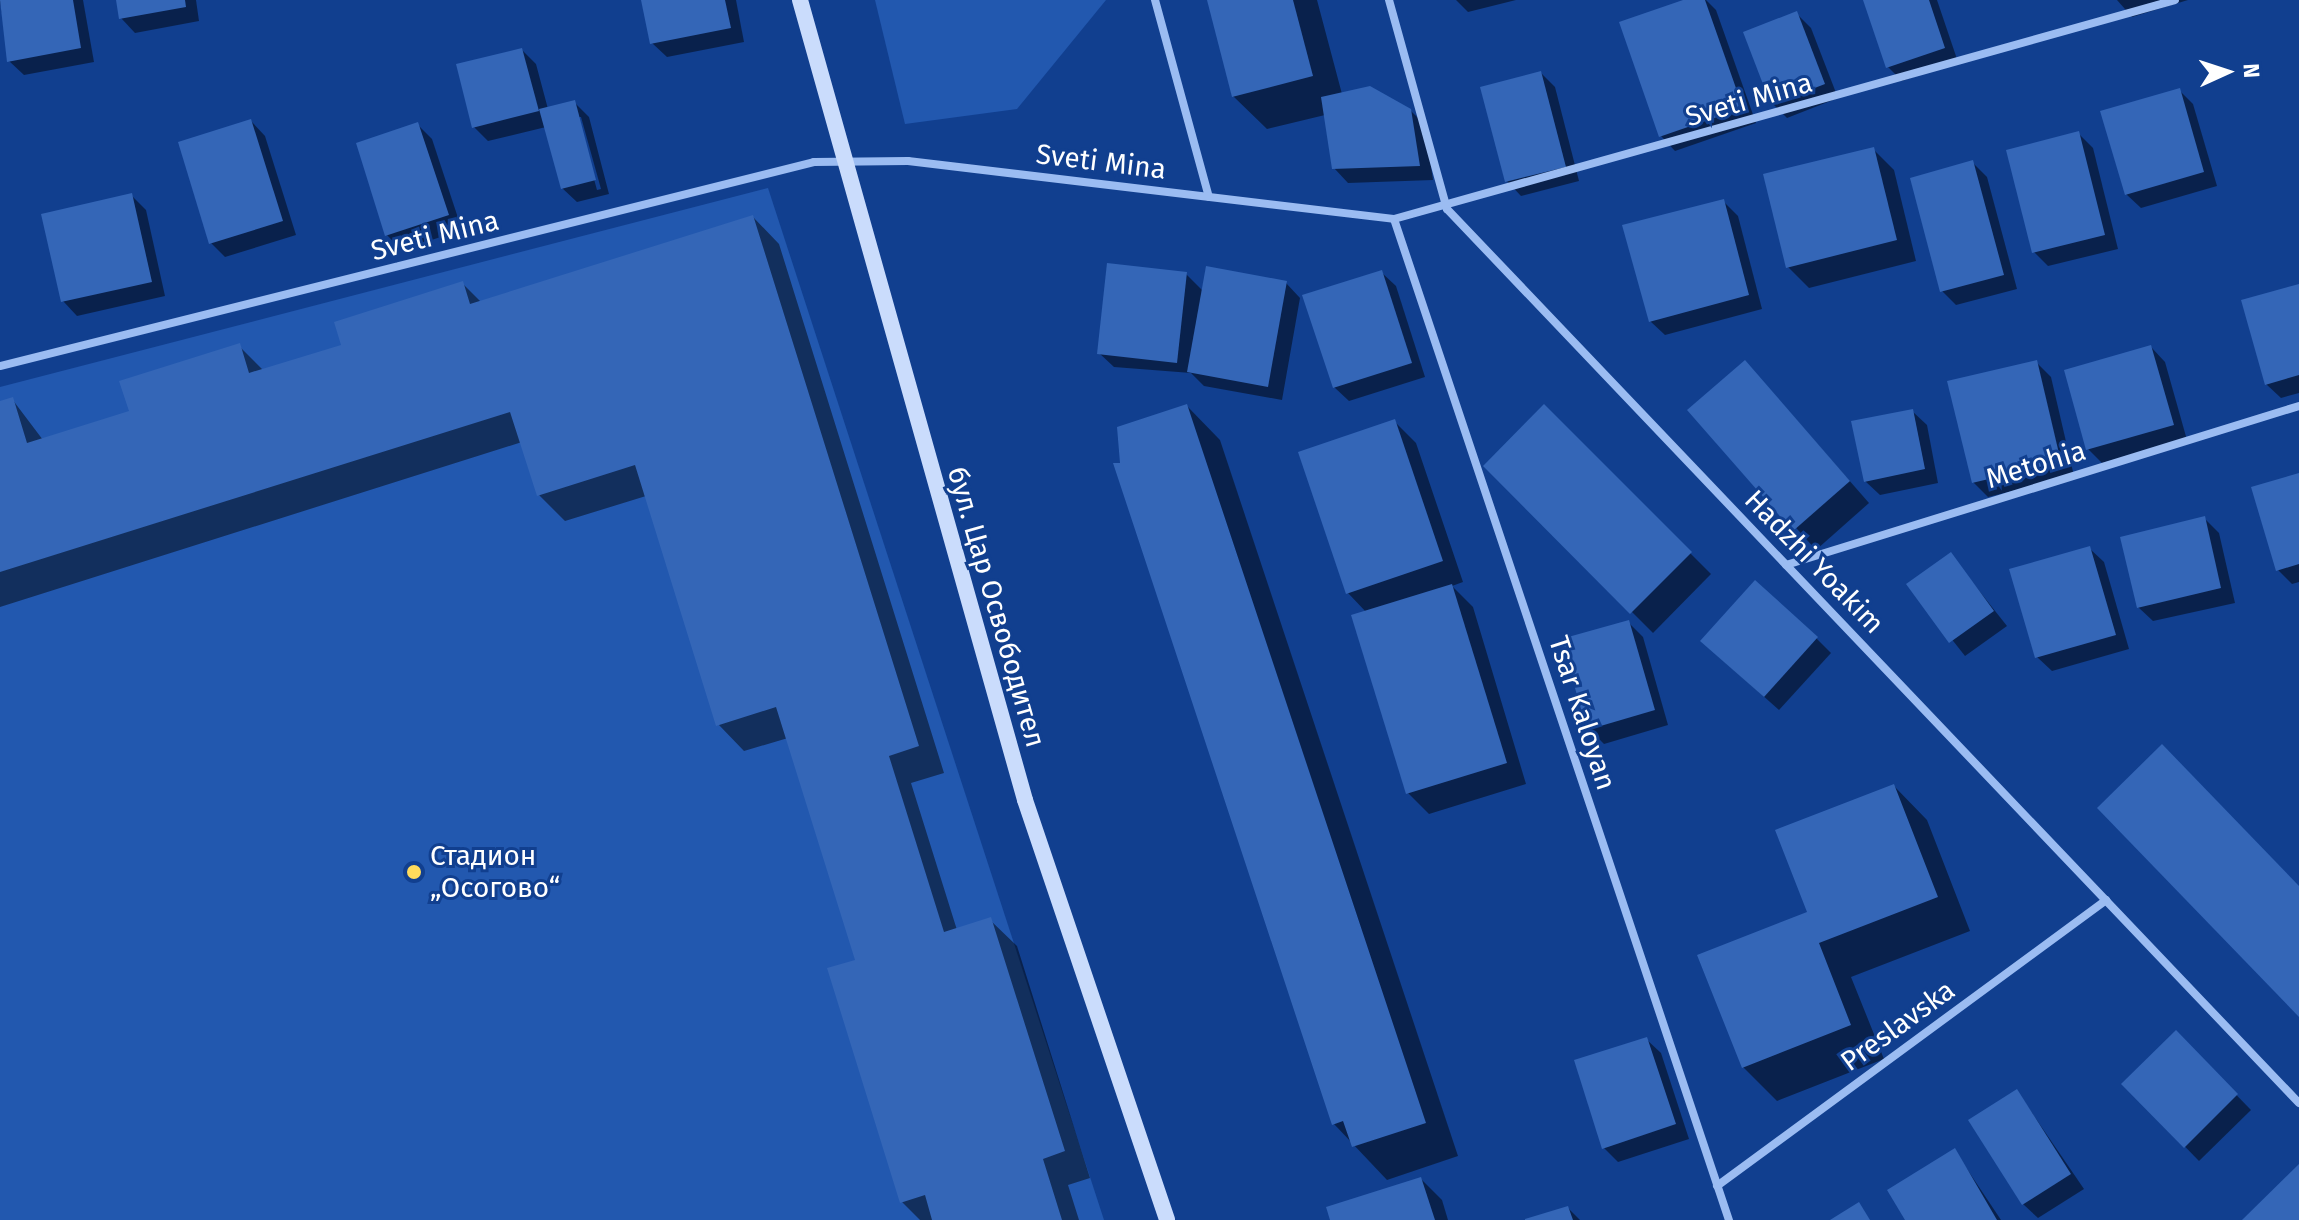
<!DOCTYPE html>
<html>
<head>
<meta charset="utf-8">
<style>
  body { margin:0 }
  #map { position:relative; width:2299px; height:1220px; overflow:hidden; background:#113f8f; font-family:"Fira Sans",sans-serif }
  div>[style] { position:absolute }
  .green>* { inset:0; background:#2258af }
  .shadow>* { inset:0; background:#0007 }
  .building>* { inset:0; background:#3466b7 }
  .street>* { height:8px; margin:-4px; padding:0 4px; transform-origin:4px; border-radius:4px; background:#9bbcf2 }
  .secondary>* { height:16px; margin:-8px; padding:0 8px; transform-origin:8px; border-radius:8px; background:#cadcfc }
  .dots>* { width:22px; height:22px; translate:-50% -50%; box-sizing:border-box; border:4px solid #113f8f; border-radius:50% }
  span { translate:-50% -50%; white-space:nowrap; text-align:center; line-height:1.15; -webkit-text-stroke:6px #113f8f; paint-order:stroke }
  .street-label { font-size:28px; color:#fff }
  .poi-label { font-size:28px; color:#fff }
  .left { translate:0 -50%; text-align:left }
  .north { position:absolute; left:2187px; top:32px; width:80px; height:80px; -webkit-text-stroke:6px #113f8f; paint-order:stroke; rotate:87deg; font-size:22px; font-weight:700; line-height:32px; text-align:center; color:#fff }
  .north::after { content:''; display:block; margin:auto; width:28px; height:36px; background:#fff; clip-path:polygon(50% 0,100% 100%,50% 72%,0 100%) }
</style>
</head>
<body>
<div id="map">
  <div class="green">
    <div style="clip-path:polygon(875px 0,1106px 0,1017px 109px,905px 124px)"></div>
    <div style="clip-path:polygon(768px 188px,1104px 1220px,0 1220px,0 387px)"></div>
  </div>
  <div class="shadow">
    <div style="clip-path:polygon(0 0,83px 0,94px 62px,24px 75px,9px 61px)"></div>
    <div style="clip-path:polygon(118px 0,196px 0,199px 21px,135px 33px,121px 18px)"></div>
    <div style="clip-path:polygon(643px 0,736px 0,744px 42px,667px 57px,652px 43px)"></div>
    <div style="clip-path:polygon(1209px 0,1317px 0,1342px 94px,1410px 110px,1425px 125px,1433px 180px,1348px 183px,1334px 168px,1325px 115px,1267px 129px,1233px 96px)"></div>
    <div style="clip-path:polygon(1456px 0,1516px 0,1468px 12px)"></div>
    <div style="clip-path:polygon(1689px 0,1706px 0,1716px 10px,1756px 123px,1675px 151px,1661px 136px)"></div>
    <div style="clip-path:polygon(1865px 0,1937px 0,1958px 62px,1902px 81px,1888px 67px)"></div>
    <div style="clip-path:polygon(2117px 0,2188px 0,2132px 17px)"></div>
    <div style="clip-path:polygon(1797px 14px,1811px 28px,1838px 98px,1787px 118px,1773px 104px)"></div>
    <div style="clip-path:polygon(evenodd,522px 50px,536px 64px,548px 109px,574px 102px,589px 117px,609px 194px,577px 202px,562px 188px,546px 127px,488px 141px,474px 127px,522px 50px,577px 117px,581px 117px,601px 189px,597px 190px,577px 117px)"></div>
    <div style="clip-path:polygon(1541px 73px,1555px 87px,1579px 181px,1521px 196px,1507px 181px)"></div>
    <div style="clip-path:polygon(2179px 90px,2193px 104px,2217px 186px,2141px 208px,2126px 194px)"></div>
    <div style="clip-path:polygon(251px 121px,265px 136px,296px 235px,225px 257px,211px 243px)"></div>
    <div style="clip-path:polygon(418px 125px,432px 139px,462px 230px,401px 250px,387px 235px)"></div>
    <div style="clip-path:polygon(2078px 133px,2093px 148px,2118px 249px,2048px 266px,2034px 252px)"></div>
    <div style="clip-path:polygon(1873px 149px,1894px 170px,1916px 261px,1809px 288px,1788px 267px)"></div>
    <div style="clip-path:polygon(1973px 163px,1987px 177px,2017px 289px,1956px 305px,1942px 291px)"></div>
    <div style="clip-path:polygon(131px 195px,146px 210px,165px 296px,77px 316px,63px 301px)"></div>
    <div style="clip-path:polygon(1723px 201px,1738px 216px,1762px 309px,1665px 335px,1650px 321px)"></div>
    <div style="clip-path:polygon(753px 217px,779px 244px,944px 773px,911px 783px,957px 930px,990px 920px,1017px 946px,1090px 1178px,1068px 1185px,1079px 1220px,920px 1220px,902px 1202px,858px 961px,788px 738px,744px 751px,718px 724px,646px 496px,565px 521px,539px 495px,522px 442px,0 607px,0 403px,12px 399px,43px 440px,131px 412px,239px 346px,264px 371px,343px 346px,463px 284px,482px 303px)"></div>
    <div style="clip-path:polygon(1381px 272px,1396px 286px,1425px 377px,1349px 401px,1334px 387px)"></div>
    <div style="clip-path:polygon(1186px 274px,1204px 292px,1286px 283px,1300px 298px,1282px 400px,1204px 386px,1191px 373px,1114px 367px,1099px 353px)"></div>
    <div style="clip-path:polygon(2299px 286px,2299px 393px,2281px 398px,2266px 384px)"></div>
    <div style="clip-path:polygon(2151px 347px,2165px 362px,2187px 440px,2102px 463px,2088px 449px)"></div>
    <div style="clip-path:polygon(2036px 362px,2051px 377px,2074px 476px,1988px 497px,1973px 482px)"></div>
    <div style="clip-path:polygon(1765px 384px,1869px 503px,1816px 550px,1690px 410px)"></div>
    <div style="clip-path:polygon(1187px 406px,1220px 440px,1458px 1156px,1387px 1180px,1334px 1124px,1122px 465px)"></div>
    <div style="clip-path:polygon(1544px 407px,1711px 574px,1653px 633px,1486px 466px)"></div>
    <div style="clip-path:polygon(1912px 411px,1927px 425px,1938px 483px,1880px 495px,1865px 481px)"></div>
    <div style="clip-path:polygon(1395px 422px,1416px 443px,1463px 582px,1452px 586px,1473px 607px,1526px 784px,1429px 814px,1408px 793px,1366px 612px,1348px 593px)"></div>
    <div style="clip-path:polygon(2299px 475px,2299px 582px,2292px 584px,2278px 570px)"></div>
    <div style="clip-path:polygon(2205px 519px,2219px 533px,2235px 603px,2153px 621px,2138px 607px)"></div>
    <div style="clip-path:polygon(2089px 548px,2104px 562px,2129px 649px,2052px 671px,2037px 657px)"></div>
    <div style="clip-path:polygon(1950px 554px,2007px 626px,1965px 656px,1909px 585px)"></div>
    <div style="clip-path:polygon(1628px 622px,1643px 637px,1668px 725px,1604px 744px,1589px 729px)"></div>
    <div style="clip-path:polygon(1816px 638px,1831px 653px,1779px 710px,1717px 655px)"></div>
    <div style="clip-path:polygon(1894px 786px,1927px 820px,1970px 931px,1851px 977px,1884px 1059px,1777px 1101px,1743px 1067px,1810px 913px)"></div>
    <div style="clip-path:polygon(2176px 1033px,2251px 1110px,2199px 1161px,2124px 1084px)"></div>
    <div style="clip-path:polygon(1646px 1039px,1661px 1053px,1689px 1139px,1618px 1162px,1604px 1148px)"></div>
    <div style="clip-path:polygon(2017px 1091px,2084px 1189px,2038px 1218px,2023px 1204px)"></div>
    <div style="clip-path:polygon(1955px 1151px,2001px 1220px,1907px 1220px)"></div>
    <div style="clip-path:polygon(1421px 1179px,1442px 1200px,1448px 1220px,1333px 1220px)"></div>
    <div style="clip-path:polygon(1568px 1208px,1580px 1220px,1530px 1220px)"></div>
  </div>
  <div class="building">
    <div style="clip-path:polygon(0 0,73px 0,81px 48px,7px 62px)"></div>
    <div style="clip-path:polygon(116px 0,185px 0,186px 7px,119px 19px)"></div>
    <div style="clip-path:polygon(641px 0,725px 0,731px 28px,650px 44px)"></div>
    <div style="clip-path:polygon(1207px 0,1293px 0,1313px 76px,1232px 97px)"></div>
    <div style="clip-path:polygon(1683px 0,1705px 0,1743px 108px,1659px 137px,1619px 22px)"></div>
    <div style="clip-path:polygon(1863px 0,1929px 0,1945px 48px,1886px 68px)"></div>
    <div style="clip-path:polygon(1797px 11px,1825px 84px,1771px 105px,1743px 32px)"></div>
    <div style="clip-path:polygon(522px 48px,539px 111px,472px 128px,456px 64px)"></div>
    <div style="clip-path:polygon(1541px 71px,1566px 167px,1505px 182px,1480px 87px)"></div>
    <div style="clip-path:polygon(1370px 86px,1411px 109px,1420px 166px,1332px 169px,1321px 97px)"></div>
    <div style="clip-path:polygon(2180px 88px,2204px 172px,2125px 195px,2100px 111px)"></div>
    <div style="clip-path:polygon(575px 100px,596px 180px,561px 189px,539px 109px)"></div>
    <div style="clip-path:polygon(251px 119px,283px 221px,209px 244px,178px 142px)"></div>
    <div style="clip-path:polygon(418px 122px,449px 215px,385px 236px,356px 143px)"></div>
    <div style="clip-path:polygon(2079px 131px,2105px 235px,2032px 253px,2006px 150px)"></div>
    <div style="clip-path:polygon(1874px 147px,1897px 240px,1786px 268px,1763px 174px)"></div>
    <div style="clip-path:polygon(1973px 160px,2004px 275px,1940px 292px,1910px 178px)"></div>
    <div style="clip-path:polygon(132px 193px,152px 282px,61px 302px,41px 214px)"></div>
    <div style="clip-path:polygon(1724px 199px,1749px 295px,1649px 322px,1622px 225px)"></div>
    <div style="clip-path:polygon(753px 215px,919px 746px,889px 756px,944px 932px,991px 917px,1065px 1151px,1043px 1159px,1062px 1220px,932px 1220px,925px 1195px,900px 1203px,827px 968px,855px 960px,776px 707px,716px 726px,635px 465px,537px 496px,510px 412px,0 572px,0 401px,13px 397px,27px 443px,129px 411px,119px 381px,240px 343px,249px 373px,341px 345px,334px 322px,463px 281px,470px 304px)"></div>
    <div style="clip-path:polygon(1107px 263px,1187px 272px,1177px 363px,1097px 354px)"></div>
    <div style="clip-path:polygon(1206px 266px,1287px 281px,1268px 387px,1187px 372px)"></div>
    <div style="clip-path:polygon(1382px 270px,1412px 363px,1333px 388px,1302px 295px)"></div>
    <div style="clip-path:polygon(2299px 284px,2299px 375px,2265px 385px,2241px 300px)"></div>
    <div style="clip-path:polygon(2151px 345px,2174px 425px,2086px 450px,2064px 370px)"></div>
    <div style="clip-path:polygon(1745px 360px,1850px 481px,1793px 531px,1687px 410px)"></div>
    <div style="clip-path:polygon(2037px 360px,2061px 462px,1972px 483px,1947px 381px)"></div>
    <div style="clip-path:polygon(1187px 404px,1426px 1123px,1352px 1147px,1343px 1121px,1332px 1125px,1113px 463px,1120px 463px,1117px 427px)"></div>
    <div style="clip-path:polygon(1544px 404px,1692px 552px,1630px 614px,1483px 466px)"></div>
    <div style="clip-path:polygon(1913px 409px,1925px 469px,1864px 482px,1851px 421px)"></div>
    <div style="clip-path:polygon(1395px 419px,1443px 561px,1346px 594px,1298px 452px)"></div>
    <div style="clip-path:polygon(2299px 473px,2299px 564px,2276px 571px,2251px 487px)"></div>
    <div style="clip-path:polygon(2205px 516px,2221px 588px,2137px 608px,2120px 537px)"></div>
    <div style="clip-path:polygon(2090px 546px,2116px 635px,2035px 658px,2009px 569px)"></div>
    <div style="clip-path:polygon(1951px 552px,1994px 611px,1949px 643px,1906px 584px)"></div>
    <div style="clip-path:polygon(1755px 580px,1818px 637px,1764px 697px,1700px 641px)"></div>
    <div style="clip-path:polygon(1452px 584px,1507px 763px,1406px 794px,1351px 615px)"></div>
    <div style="clip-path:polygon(1629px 620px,1655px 710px,1587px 730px,1561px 639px)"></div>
    <div style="clip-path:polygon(2162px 744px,2299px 886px,2299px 1017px,2097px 808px)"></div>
    <div style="clip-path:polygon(1894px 784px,1938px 897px,1819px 943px,1851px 1025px,1742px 1068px,1697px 955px,1807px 912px,1775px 830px)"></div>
    <div style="clip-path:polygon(2176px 1030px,2238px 1094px,2184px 1148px,2121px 1084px)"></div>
    <div style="clip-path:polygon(1647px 1037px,1676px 1124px,1602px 1149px,1574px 1060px)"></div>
    <div style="clip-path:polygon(2017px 1089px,2071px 1174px,2022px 1205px,1968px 1120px)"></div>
    <div style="clip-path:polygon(1955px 1148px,1997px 1220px,1905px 1220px,1887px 1190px)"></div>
    <div style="clip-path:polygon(2299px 1164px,2299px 1220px,2242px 1220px)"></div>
    <div style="clip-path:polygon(1421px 1177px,1435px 1220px,1330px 1220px,1326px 1207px)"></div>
    <div style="clip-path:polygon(1859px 1202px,1870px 1220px,1830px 1220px)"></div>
    <div style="clip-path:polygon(1568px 1206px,1573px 1220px,1525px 1220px,1525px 1219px)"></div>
  </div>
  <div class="street">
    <div style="left:1155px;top:0;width:204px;rotate:74.7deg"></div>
    <div style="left:1389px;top:0;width:217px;rotate:74.5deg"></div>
    <div style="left:1447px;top:209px;width:1235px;rotate:46.38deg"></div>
    <div style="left:1394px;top:219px;width:1056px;rotate:71.5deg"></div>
    <div style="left:0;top:366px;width:839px;rotate:-14.07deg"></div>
    <div style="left:814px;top:162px;width:94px;rotate:-0.6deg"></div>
    <div style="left:908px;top:161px;width:489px;rotate:6.8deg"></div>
    <div style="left:1394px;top:219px;width:811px;rotate:-15.66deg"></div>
    <div style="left:1786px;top:565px;width:537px;rotate:-17.22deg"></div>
    <div style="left:1717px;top:1186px;width:483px;rotate:-36.3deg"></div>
  </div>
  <div class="secondary">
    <div style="left:800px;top:0;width:831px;rotate:74.29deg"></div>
    <div style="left:1025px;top:800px;width:443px;rotate:71.3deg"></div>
  </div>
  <div class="dots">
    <div style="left:414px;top:872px;background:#ffdb5c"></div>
  </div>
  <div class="street-label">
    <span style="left:1749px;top:100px;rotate:-16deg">Sveti Mina</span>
    <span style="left:1101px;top:162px;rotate:7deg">Sveti Mina</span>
    <span style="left:435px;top:236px;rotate:-14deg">Sveti Mina</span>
    <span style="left:2036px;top:465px;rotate:-17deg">Metohia</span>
    <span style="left:1814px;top:562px;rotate:46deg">Hadzhi Yoakim</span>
    <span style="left:996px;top:607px;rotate:74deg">бул. Цар Освободител</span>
    <span style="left:1582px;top:713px;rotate:72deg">Tsar Kaloyan</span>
    <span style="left:1898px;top:1026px;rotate:-36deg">Preslavska</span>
  </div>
  <div class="poi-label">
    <span class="left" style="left:430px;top:872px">Стадион<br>„Осогово“</span>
  </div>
  <div class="north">N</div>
</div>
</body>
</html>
